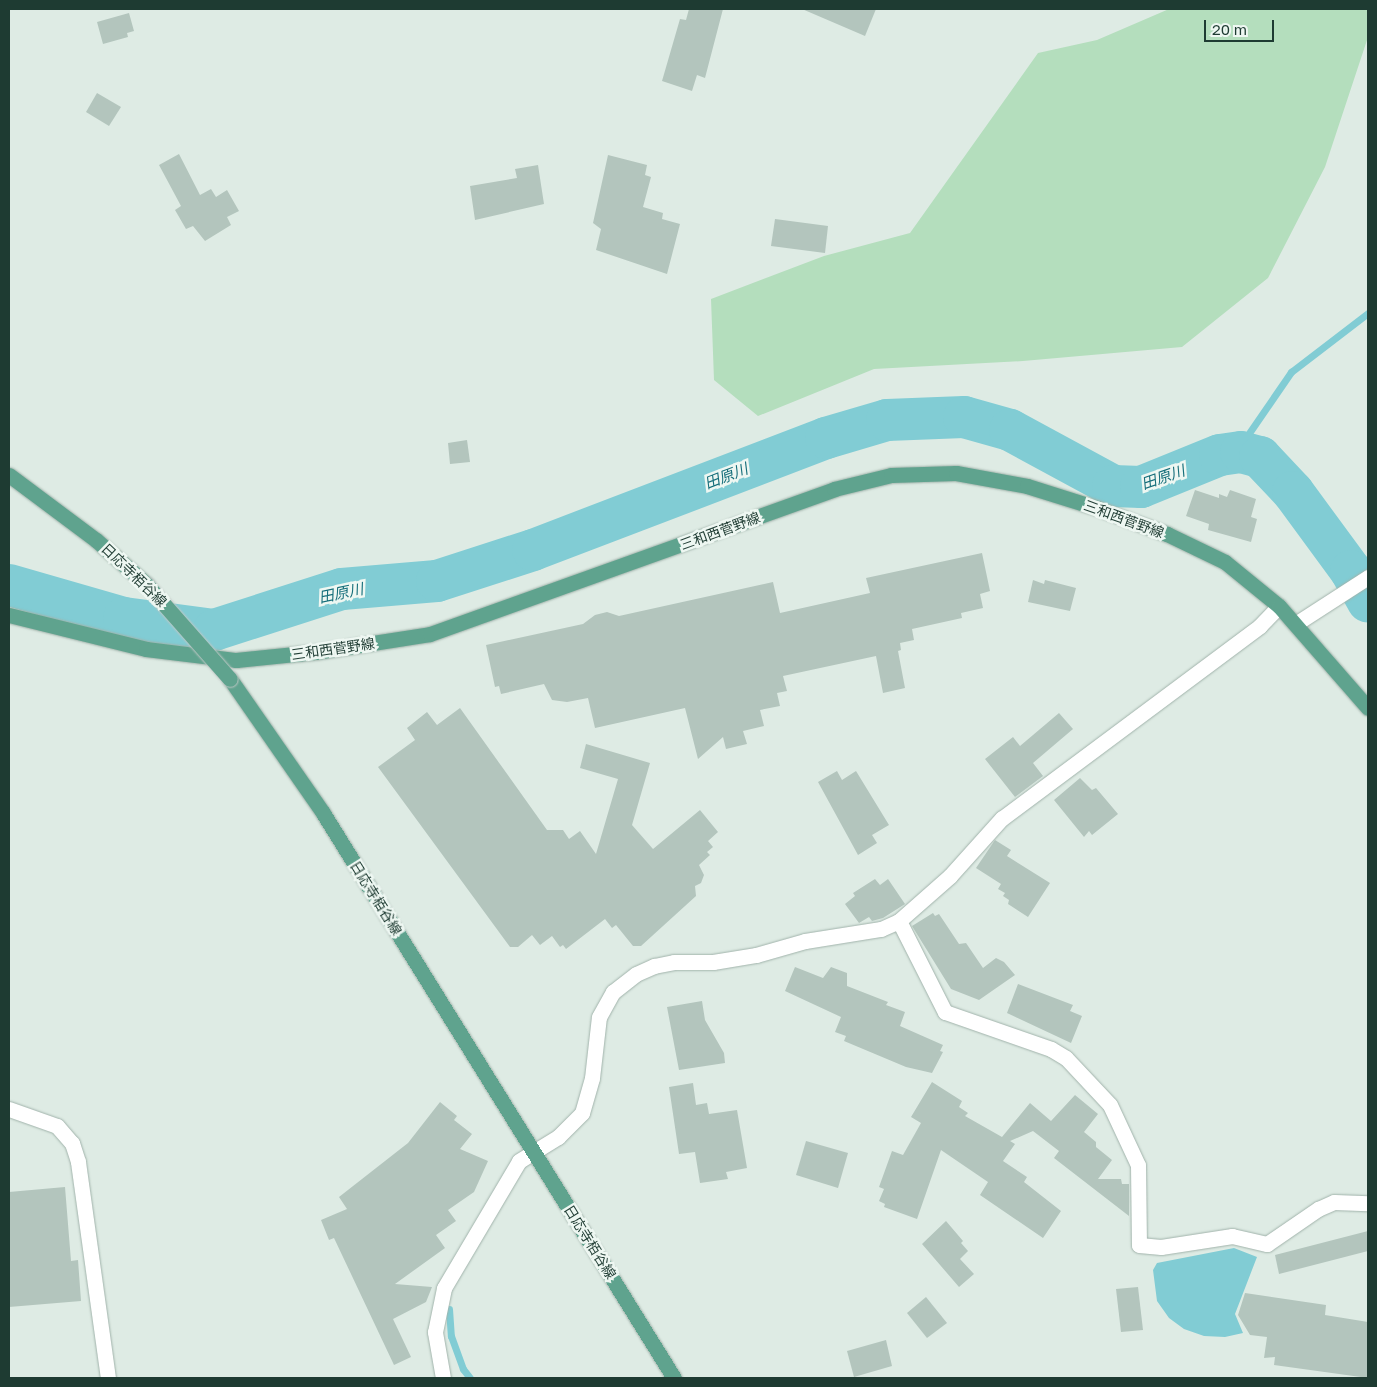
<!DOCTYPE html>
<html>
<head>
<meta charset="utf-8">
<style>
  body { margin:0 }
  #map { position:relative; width:1377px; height:1387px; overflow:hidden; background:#deebe4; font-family:"Golos Text","Noto Sans JP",sans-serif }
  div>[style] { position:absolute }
  .green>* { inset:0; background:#b4debd }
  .water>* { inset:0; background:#81ccd4 }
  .stream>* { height:7px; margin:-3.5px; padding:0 3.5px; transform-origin:3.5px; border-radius:3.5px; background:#81ccd4 }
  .river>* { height:42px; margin:-21px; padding:0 21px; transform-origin:21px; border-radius:21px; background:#81ccd4 }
  .building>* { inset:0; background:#b3c5bd }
  .roads { filter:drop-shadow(0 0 1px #a1b3ab) drop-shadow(0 0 1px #a1b3ab) }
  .minor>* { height:15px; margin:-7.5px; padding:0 7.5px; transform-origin:7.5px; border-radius:7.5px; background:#fff }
  .major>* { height:15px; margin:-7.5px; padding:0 7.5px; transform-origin:7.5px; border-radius:7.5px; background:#5fa38e }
  .bridges { filter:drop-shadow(0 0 1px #c0c8c6) drop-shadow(0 0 1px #c0c8c6) }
  .major-bridge>* { height:15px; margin:-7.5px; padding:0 7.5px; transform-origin:7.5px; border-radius:7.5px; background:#5fa38e }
  span { translate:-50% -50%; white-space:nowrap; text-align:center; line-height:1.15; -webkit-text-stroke:5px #eef7f2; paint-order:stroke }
  .street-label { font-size:14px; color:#1e3b32 }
  .water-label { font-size:15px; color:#156e7a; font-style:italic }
  .frame { position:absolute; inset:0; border:10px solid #1e3b32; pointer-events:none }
  .scale { position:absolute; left:1204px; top:20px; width:70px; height:22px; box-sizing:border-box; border:2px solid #1e3b32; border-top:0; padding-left:6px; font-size:15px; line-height:18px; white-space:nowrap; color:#1e3b32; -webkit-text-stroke:4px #eef7f2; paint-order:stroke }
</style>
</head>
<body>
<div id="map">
  <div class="green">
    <div style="clip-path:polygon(1169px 9px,1368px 9px,1368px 37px,1325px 167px,1268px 278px,1182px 347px,1023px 361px,874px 369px,758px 416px,714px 380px,711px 299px,824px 256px,910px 233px,1038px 53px,1097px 40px)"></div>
  </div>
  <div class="water">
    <div style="clip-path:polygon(1234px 1248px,1257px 1257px,1235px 1314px,1243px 1333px,1225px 1337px,1204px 1336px,1184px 1329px,1169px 1318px,1157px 1301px,1153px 1270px,1157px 1263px)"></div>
  </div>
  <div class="stream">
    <div style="left:1241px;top:452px;width:17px;rotate:-69deg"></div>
    <div style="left:1247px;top:436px;width:78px;rotate:-55.5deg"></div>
    <div style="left:1291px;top:372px;width:97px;rotate:-37.5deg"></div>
    <div style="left:449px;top:1309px;width:27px;rotate:86deg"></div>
    <div style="left:451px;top:1336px;width:35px;rotate:70deg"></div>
    <div style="left:463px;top:1369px;width:11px;rotate:52deg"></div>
  </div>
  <div class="river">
    <div style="left:9px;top:585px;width:120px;rotate:16deg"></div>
    <div style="left:124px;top:618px;width:91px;rotate:7.6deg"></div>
    <div style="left:214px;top:630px;width:134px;rotate:-17.8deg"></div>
    <div style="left:342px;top:589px;width:95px;rotate:-4.8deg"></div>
    <div style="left:437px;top:581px;width:101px;rotate:-17.9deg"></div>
    <div style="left:533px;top:550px;width:314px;rotate:-20.9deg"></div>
    <div style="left:826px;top:438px;width:64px;rotate:-16.4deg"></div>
    <div style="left:887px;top:420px;width:77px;rotate:-2.2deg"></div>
    <div style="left:964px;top:417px;width:48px;rotate:15.8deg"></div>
    <div style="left:1010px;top:430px;width:117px;rotate:28.5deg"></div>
    <div style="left:1113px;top:486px;width:28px;rotate:2deg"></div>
    <div style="left:1141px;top:487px;width:85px;rotate:-22.1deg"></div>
    <div style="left:1220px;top:455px;width:21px;rotate:-8deg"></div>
    <div style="left:1241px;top:452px;width:20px;rotate:15deg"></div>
    <div style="left:1260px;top:457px;width:48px;rotate:46.7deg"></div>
    <div style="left:1293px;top:492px;width:98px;rotate:53.7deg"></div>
    <div style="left:1351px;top:571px;width:35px;rotate:61deg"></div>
  </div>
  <div class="building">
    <div style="clip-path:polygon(689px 9px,723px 9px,705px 78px,697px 75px,692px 91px,662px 81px,680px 19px,686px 20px)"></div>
    <div style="clip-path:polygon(802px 9px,876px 9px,865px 36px)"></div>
    <div style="clip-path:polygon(129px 13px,134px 31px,127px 33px,128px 37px,103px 44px,97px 22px)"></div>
    <div style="clip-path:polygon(97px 93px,121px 107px,109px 126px,86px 112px)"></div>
    <div style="clip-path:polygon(179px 154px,200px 195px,211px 189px,216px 197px,227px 190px,239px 211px,227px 217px,231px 225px,205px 241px,193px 226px,186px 229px,175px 210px,181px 206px,159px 165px)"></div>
    <div style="clip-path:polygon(608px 155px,647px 165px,645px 175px,651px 177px,643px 207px,663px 213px,662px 219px,680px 224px,667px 274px,596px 250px,601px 229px,593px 223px)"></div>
    <div style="clip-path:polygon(538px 165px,544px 204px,475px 220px,470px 186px,517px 178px,515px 169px)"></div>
    <div style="clip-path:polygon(775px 219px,828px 226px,825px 253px,771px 246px)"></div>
    <div style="clip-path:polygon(467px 440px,470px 462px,450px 464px,448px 443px)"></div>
    <div style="clip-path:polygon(1195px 490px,1219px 498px,1219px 494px,1227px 497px,1230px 490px,1256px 499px,1251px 517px,1257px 519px,1251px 542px,1208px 530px,1209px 524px,1186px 516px)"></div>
    <div style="clip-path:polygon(982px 553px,990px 591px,980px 594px,983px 608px,961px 613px,962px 618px,912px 629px,914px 640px,900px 643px,901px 650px,898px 651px,905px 688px,883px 693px,876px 656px,783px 676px,787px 691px,777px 693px,780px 706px,760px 710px,764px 726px,743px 731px,747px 744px,726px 749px,723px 737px,698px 759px,685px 708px,595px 728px,588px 698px,567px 702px,552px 700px,544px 684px,501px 694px,499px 686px,495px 687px,486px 645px,583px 624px,595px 615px,607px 612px,619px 616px,773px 582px,780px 613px,870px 593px,866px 578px)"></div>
    <div style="clip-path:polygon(1033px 580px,1044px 584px,1045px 580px,1076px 588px,1070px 611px,1028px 602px)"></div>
    <div style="clip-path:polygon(460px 708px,547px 830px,563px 830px,569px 839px,580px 831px,596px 854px,618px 779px,580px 768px,586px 744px,650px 763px,632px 825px,653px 849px,700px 810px,718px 832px,708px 841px,713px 847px,707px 852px,710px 855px,699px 865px,704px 875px,701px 883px,695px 886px,696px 896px,641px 946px,633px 946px,616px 925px,612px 928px,605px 919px,566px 949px,563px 945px,560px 947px,552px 936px,540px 945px,532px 935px,518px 947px,510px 947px,378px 767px,415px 740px,407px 728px,427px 712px,437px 725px)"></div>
    <div style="clip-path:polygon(1059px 713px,1073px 729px,1033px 763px,1043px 776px,1015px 797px,985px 759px,1013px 737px,1020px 746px)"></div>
    <div style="clip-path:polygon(837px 771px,842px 780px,856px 771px,889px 825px,872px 835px,877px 843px,858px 855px,818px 782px)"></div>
    <div style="clip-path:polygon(1080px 778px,1092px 790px,1096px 788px,1118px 814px,1092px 835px,1089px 831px,1084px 837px,1054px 800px)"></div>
    <div style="clip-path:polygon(995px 840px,1011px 850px,1007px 856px,1050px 883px,1028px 917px,1008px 904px,1009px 900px,1003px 896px,1005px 893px,998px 889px,1001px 884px,976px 868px)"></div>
    <div style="clip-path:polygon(875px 879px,880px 885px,888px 879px,905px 904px,883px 918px,872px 921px,869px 917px,859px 923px,845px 904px,855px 896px,853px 893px)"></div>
    <div style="clip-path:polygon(933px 913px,935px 916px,939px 914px,959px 944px,966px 943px,983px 968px,996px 958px,1004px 962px,1015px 975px,979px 1000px,951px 989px,912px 926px)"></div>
    <div style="clip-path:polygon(795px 967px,823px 978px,831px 967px,847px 973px,847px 986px,888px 1002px,886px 1005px,905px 1012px,900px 1026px,943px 1045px,940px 1051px,943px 1052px,932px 1073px,906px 1067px,844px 1041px,846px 1036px,835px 1032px,841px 1017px,785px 991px)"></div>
    <div style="clip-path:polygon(1018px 984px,1073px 1005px,1070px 1011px,1082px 1016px,1071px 1043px,1007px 1013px)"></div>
    <div style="clip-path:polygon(702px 1001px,705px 1020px,724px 1053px,725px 1063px,679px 1070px,667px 1007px)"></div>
    <div style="clip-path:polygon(932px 1082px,962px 1101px,959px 1107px,968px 1113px,965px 1116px,1002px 1137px,1030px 1103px,1051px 1121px,1075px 1095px,1098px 1114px,1084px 1132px,1096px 1142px,1096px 1147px,1112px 1160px,1098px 1179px,1121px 1179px,1122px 1184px,1129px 1184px,1129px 1216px,1054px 1158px,1059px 1151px,1033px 1131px,1010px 1141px,1015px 1144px,1003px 1161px,1027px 1177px,1024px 1182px,1061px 1211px,1043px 1238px,980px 1195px,988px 1182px,941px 1150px,917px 1219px,884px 1207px,885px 1204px,879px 1201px,884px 1189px,879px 1187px,892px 1151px,903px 1155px,921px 1123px,911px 1117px)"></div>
    <div style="clip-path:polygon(693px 1083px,696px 1105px,707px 1103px,709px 1114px,737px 1110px,747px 1168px,726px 1172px,728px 1179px,700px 1183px,695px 1152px,679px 1154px,669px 1087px)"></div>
    <div style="clip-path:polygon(440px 1102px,457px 1116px,454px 1120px,472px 1134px,460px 1149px,488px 1161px,474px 1192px,448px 1210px,456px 1221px,436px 1235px,445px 1248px,395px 1284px,432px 1287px,426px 1302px,393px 1319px,411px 1357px,394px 1365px,334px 1238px,329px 1240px,321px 1220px,347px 1209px,339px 1197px,408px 1143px)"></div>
    <div style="clip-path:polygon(806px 1141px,848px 1153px,838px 1188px,796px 1175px)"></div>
    <div style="clip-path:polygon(65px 1187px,71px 1261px,78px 1260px,81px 1301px,9px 1307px,9px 1192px)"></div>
    <div style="clip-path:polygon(946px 1221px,963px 1241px,961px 1243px,968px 1251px,960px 1259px,974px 1274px,959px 1287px,922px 1244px)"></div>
    <div style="clip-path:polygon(1368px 1231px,1368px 1251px,1279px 1274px,1275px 1255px)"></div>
    <div style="clip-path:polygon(1138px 1287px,1143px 1330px,1121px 1332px,1116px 1289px)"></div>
    <div style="clip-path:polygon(1245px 1293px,1326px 1305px,1325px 1315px,1368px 1322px,1368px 1378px,1274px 1365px,1275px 1357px,1264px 1358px,1267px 1337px,1250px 1335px,1238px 1315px)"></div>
    <div style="clip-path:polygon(926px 1297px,947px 1323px,927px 1338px,907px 1313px)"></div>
    <div style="clip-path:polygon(886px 1340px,892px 1366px,854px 1377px,847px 1351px)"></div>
  </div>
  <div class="roads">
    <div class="minor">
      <div style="left:1279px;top:606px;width:28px;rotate:134deg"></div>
      <div style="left:1260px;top:626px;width:322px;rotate:143.3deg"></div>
      <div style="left:1002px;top:818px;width:78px;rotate:131.9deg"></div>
      <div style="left:950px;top:876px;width:68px;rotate:138.6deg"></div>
      <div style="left:899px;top:921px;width:102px;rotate:63.2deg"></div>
      <div style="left:945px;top:1012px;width:112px;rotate:19.2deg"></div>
      <div style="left:1051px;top:1049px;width:17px;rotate:31deg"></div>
      <div style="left:1066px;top:1058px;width:64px;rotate:46.9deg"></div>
      <div style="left:1110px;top:1105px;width:66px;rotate:65deg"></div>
      <div style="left:1138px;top:1165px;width:80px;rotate:89.3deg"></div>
      <div style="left:1139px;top:1245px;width:22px;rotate:5deg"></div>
      <div style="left:1161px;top:1247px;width:72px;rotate:-8.8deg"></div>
      <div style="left:1232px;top:1236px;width:36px;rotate:13deg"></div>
      <div style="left:1267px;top:1244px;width:62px;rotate:-34.5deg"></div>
      <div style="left:1318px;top:1209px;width:17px;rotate:-24deg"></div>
      <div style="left:1334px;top:1202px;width:34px;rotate:2deg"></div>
      <div style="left:1297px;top:623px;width:85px;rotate:-32.9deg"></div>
      <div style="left:9px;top:1109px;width:51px;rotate:19.5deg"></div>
      <div style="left:57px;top:1126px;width:23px;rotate:49deg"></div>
      <div style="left:72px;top:1143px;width:20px;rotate:72deg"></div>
      <div style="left:78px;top:1162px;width:218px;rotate:82.1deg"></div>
      <div style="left:443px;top:1378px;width:47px;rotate:-99.9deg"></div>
      <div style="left:435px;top:1332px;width:45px;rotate:-78.4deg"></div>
      <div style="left:444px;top:1288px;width:147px;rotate:-59.4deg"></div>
      <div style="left:519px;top:1161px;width:46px;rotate:-31.6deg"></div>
      <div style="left:558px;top:1137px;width:34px;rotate:-45deg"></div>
      <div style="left:582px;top:1113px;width:36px;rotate:-74deg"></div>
      <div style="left:592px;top:1078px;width:61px;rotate:-83.5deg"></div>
      <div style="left:599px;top:1017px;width:29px;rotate:-61deg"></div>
      <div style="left:613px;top:992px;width:29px;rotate:-38deg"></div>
      <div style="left:636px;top:974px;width:20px;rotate:-24deg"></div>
      <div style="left:654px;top:966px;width:20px;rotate:-11deg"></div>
      <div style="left:674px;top:962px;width:39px"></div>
      <div style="left:713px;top:962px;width:44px;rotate:-9.2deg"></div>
      <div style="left:756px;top:955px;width:51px;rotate:-15.9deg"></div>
      <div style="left:805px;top:941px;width:77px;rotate:-9deg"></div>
      <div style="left:881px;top:929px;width:20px;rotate:-24deg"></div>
    </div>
    <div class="major">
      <div style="left:9px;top:475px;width:109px;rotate:36.8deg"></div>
      <div style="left:96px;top:540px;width:68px;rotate:41.4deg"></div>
      <div style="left:9px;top:615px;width:141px;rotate:13.9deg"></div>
      <div style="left:146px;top:649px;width:91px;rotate:7deg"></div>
      <div style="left:236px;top:660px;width:79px;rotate:-5.8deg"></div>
      <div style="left:315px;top:652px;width:116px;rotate:-8.9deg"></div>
      <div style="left:430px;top:634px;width:429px;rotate:-19.7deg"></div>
      <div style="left:834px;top:489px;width:59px;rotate:-13.8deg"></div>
      <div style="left:891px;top:475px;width:65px;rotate:-1.8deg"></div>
      <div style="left:956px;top:473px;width:72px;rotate:10.4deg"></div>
      <div style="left:1027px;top:486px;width:73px;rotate:17.4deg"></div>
      <div style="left:1097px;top:508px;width:75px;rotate:20.4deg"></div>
      <div style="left:1167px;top:534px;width:64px;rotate:25.8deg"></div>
      <div style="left:1225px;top:562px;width:70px;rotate:39.2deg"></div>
      <div style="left:1279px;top:606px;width:135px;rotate:48.9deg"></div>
      <div style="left:230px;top:679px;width:163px;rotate:55.2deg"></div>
      <div style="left:323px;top:813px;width:665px;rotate:58.15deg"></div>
    </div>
  </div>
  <div class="bridges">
    <div class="major-bridge">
      <div style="left:147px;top:585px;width:125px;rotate:48.6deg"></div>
    </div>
  </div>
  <div class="street-label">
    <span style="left:1124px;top:519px;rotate:20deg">三和西菅野線</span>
    <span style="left:720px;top:531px;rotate:-20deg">三和西菅野線</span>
    <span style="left:134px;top:575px;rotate:44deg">日応寺栢谷線</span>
    <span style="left:333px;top:649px;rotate:-8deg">三和西菅野線</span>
    <span style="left:376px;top:898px;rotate:58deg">日応寺栢谷線</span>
    <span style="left:590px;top:1242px;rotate:58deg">日応寺栢谷線</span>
  </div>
  <div class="water-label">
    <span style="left:726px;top:476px;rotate:-21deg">田原川</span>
    <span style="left:1163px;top:477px;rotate:-19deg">田原川</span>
    <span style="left:341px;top:593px;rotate:-12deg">田原川</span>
  </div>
  <div class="frame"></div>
  <div class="scale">20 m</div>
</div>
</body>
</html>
